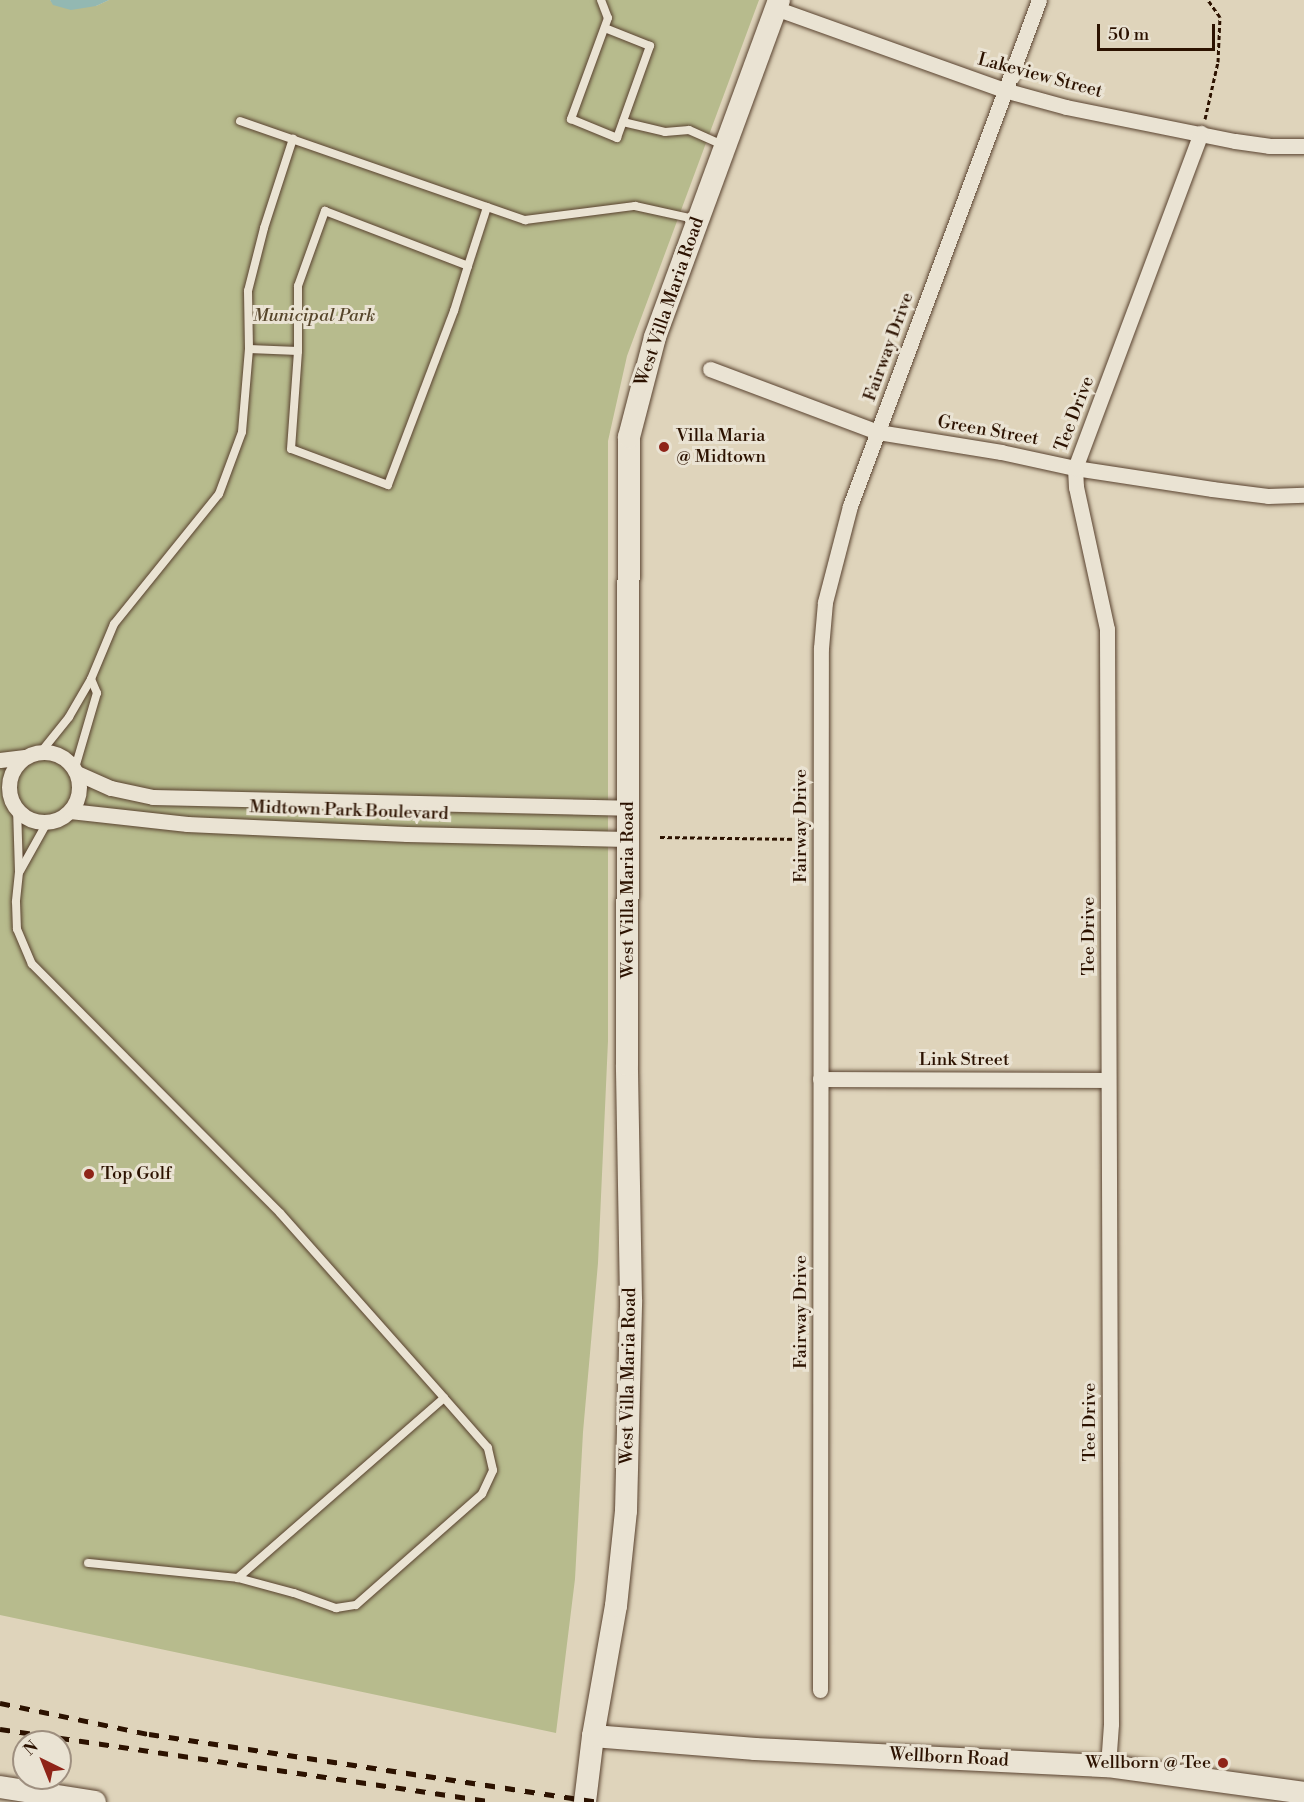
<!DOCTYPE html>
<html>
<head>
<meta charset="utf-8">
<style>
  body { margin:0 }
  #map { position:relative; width:1304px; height:1802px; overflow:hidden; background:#dfd4bb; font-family:"Libre Bodoni",serif }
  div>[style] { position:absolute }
  .green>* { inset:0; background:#b7bb8d }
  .water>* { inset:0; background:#93b8b2 }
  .path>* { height:3px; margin-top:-1.5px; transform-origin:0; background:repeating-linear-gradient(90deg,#2c1200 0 4.5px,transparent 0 7.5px) }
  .roads { filter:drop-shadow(0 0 2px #59422f) drop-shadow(0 0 2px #59422f) }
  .lane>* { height:8px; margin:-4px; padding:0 4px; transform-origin:4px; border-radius:4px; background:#eae3d3 }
  .street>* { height:15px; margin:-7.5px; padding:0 7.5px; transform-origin:7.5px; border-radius:7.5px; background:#eae3d3 }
  .street>.ring { margin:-7.5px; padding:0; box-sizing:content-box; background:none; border:15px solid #eae3d3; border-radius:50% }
  .secondary>* { height:22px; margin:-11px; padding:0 11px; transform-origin:11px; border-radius:11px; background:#eae3d3 }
  .rail>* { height:4.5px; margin-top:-2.25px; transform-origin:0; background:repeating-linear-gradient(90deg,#2c1200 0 10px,transparent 0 20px) }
  .dots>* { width:16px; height:16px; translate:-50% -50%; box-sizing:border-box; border:3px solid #eae3d3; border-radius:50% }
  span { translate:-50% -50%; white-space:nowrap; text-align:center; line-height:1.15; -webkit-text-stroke:6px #eae3d3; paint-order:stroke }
  .street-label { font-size:18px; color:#2c1200 }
  .park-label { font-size:18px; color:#56452a; font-style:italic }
  .poi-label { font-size:18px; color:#2c1200 }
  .left { translate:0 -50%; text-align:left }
  .right { translate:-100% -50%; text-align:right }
  .north { position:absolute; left:12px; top:1730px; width:60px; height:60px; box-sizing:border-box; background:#eae3d3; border:2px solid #9e8f7f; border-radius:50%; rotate:317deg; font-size:16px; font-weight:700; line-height:24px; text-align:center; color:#2c1200 }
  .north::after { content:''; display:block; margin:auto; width:21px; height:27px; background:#8f2418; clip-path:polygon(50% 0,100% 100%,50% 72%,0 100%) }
  .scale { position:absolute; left:1097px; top:24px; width:118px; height:27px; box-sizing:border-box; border:3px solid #2c1200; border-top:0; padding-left:8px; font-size:18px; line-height:21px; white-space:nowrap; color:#2c1200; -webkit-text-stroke:4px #eae3d3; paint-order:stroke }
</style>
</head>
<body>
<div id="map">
  <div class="green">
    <div style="clip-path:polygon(0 0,50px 0,54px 5px,96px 6px,109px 0,759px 0,627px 356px,608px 441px,608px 1041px,598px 1263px,583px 1432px,575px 1579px,556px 1733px,0 1615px)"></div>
  </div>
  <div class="water">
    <div style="clip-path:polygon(50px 0,109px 0,96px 6px,71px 10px,53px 5px)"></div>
  </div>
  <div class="path">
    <div style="left:1205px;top:119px;width:58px;rotate:-77.2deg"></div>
    <div style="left:1218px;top:62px;width:45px;rotate:-87.5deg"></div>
    <div style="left:1220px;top:17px;width:21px;rotate:-125deg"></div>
    <div style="left:660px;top:837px;width:146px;rotate:0.8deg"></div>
  </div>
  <div class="roads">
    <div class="lane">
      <div style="left:601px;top:0;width:19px;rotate:69deg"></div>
      <div style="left:608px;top:18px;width:108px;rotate:110.1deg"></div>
      <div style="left:571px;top:119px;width:50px;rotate:22.4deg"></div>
      <div style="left:617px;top:138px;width:98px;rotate:-70.3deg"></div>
      <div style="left:650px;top:46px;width:48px;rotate:-158.2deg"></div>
      <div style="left:240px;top:121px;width:302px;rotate:19.2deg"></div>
      <div style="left:525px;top:220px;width:111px;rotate:-7.3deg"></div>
      <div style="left:635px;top:206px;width:60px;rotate:12.4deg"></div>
      <div style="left:623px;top:122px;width:43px;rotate:13.4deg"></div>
      <div style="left:665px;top:132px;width:24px;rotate:-5deg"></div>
      <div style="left:689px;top:130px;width:36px;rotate:24deg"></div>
      <div style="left:468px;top:266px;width:62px;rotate:-72.1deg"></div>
      <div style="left:249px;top:349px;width:49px;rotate:2.3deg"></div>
      <div style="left:298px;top:351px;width:65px;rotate:-90deg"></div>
      <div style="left:298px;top:286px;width:80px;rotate:-70.2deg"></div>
      <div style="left:325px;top:211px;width:153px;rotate:21deg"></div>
      <div style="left:468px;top:266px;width:47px;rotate:107.3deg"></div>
      <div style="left:454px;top:311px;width:186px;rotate:110.8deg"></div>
      <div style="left:388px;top:485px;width:103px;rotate:-159.6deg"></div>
      <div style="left:291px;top:449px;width:98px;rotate:-85.9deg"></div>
      <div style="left:41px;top:752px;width:45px;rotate:-51.3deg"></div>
      <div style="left:69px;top:717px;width:44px;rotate:-59.9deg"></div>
      <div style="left:91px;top:679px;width:60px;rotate:-67.3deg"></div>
      <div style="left:114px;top:624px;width:167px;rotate:-51.1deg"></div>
      <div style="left:219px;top:494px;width:66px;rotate:-69.6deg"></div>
      <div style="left:242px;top:432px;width:83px;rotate:-85.2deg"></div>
      <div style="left:249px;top:349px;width:58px;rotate:-91deg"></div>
      <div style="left:248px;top:291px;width:65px;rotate:-75.7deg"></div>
      <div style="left:264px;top:228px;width:94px;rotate:-72deg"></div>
      <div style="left:75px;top:768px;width:78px;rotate:-73.7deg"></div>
      <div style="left:97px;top:693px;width:15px;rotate:-113deg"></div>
      <div style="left:17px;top:808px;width:64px;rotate:88.2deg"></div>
      <div style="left:19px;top:872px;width:30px;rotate:96deg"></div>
      <div style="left:16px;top:902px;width:27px;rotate:88deg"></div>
      <div style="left:17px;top:929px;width:38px;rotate:67deg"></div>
      <div style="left:32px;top:964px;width:351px;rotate:45.1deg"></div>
      <div style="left:280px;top:1213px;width:247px;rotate:48.4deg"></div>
      <div style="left:444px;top:1398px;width:274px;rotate:138.9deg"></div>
      <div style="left:238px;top:1578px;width:58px;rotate:15deg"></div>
      <div style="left:294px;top:1593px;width:45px;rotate:19.7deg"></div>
      <div style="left:336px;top:1608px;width:20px;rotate:-9deg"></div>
      <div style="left:356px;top:1605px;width:168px;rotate:-41.4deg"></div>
      <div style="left:482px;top:1494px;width:26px;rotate:-65deg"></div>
      <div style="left:493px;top:1470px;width:23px;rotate:-103deg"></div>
      <div style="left:488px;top:1448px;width:67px;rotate:-131.3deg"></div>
      <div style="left:20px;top:871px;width:57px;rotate:-60.8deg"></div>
      <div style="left:88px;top:1563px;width:151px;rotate:5.7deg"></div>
    </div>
    <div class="street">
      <div style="left:775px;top:8px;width:243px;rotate:19.7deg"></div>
      <div style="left:1004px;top:90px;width:64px;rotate:15.3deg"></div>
      <div style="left:1066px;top:107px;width:172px;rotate:11.4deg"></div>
      <div style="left:1235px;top:141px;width:34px;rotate:8deg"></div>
      <div style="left:1269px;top:146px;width:35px"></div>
      <div style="left:710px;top:369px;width:179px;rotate:20.6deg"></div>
      <div style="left:878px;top:432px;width:125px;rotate:9.2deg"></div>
      <div style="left:1001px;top:452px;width:76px;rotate:12.2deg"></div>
      <div style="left:1075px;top:468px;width:139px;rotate:8.7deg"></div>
      <div style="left:1212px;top:489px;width:56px;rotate:7.1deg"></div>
      <div style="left:1268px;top:496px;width:36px;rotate:-2deg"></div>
      <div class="ring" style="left:9px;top:752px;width:55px;height:55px"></div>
      <div style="left:0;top:760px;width:25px;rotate:-7deg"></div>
      <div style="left:77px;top:773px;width:37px;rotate:24deg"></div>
      <div style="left:111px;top:788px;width:43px;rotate:12.1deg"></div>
      <div style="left:153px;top:797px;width:474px;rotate:1.3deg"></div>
      <div style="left:70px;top:811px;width:118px;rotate:6.3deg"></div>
      <div style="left:187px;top:824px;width:220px;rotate:2.6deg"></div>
      <div style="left:407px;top:834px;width:220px;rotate:1.3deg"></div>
      <div style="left:820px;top:1079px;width:288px;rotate:0.2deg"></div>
      <div style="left:820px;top:1690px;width:1042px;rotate:-89.95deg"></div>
      <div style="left:821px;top:648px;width:46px;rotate:-85deg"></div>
      <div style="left:825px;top:602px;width:99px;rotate:-75.4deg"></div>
      <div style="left:850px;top:506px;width:540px;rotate:-69.52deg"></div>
      <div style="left:1108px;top:1766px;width:42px;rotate:-85.9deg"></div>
      <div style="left:1111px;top:1724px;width:1095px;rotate:-90.21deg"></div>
      <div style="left:1107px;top:629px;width:145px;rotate:-102.3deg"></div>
      <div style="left:1076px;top:487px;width:19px;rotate:-93deg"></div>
      <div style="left:1075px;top:468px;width:358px;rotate:-69.4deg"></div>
    </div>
    <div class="secondary">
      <div style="left:593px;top:1736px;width:163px;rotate:4.6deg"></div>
      <div style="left:755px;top:1749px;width:353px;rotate:2.8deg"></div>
      <div style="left:1108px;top:1766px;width:198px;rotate:7.8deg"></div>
      <div style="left:0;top:1787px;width:96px;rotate:9deg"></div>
      <div style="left:585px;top:1802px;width:66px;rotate:-83.1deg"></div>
      <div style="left:593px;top:1736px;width:132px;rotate:-80deg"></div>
      <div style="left:616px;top:1606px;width:96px;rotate:-84deg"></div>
      <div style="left:626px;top:1511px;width:211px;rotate:-88.6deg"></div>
      <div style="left:631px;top:1300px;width:235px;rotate:-91deg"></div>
      <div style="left:627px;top:1065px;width:628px;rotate:-89.82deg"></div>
      <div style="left:629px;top:437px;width:103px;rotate:-75.4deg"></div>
      <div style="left:655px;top:337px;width:359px;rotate:-69.8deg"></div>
    </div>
  </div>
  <div class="rail">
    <div style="left:0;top:1703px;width:152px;rotate:11.8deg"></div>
    <div style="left:149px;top:1734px;width:455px;rotate:8.6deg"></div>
    <div style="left:0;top:1729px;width:500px;rotate:8.39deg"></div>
  </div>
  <div class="dots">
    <div style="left:664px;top:447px;background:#8f2418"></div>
    <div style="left:89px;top:1174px;background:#8f2418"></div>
    <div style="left:1223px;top:1763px;background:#8f2418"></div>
  </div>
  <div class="street-label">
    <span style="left:1040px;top:76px;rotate:15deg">Lakeview Street</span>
    <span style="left:670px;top:302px;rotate:-71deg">West Villa Maria Road</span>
    <span style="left:889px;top:347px;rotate:-70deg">Fairway Drive</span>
    <span style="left:1075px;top:414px;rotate:-69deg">Tee Drive</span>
    <span style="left:988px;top:431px;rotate:10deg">Green Street</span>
    <span style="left:349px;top:811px;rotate:2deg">Midtown Park Boulevard</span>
    <span style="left:801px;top:826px;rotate:-90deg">Fairway Drive</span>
    <span style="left:628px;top:890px;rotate:-90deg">West Villa Maria Road</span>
    <span style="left:1089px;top:936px;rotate:-90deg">Tee Drive</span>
    <span style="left:964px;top:1060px">Link Street</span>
    <span style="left:801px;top:1312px;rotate:-90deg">Fairway Drive</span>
    <span style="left:629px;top:1376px;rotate:-89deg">West Villa Maria Road</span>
    <span style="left:1090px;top:1422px;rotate:-90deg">Tee Drive</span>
    <span style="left:949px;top:1758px;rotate:3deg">Wellborn Road</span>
  </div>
  <div class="park-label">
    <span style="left:314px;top:316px">Municipal Park</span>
  </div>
  <div class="poi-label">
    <span class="left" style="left:676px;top:447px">Villa Maria<br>@ Midtown</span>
    <span class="left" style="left:101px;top:1174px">Top Golf</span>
    <span class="right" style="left:1211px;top:1763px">Wellborn @ Tee</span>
  </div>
  <div class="north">N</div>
  <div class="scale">50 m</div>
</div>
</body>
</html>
